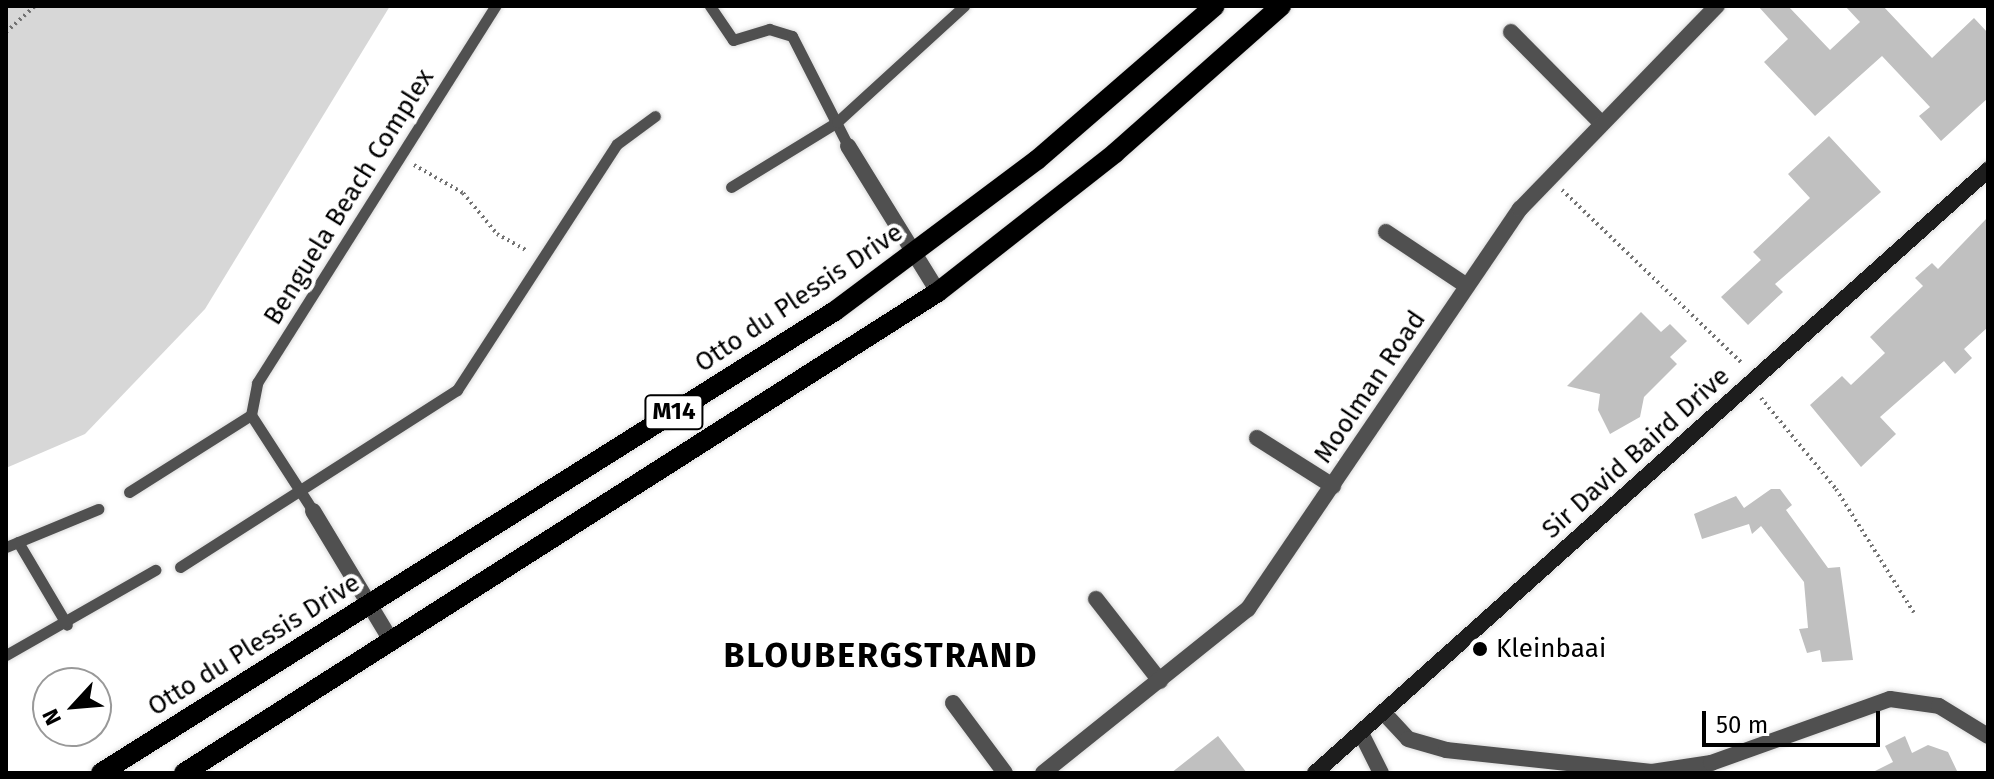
<!DOCTYPE html>
<html>
<head>
<meta charset="utf-8">
<style>
  body { margin:0 }
  #map { position:relative; width:1994px; height:779px; overflow:hidden; background:#fff; font-family:"Fira Sans",sans-serif }
  div>[style] { position:absolute }
  .green>* { inset:0; background:#d7d7d7 }
  .building>* { inset:0; background:#c0c0c0 }
  .path>* { height:4px; margin-top:-2px; transform-origin:0; background:repeating-linear-gradient(90deg,#727272 0 2px,transparent 0 6px) }
  .roads { filter:drop-shadow(0 0 2px #dbdbdb) drop-shadow(0 0 2px #dbdbdb) }
  .lane>* { height:11px; margin:-5.5px; padding:0 5.5px; transform-origin:5.5px; border-radius:5.5px; background:#505050 }
  .street>* { height:16px; margin:-8px; padding:0 8px; transform-origin:8px; border-radius:8px; background:#505050 }
  .secondary>* { height:16px; margin:-8px; padding:0 8px; transform-origin:8px; border-radius:8px; background:#1d1d1d }
  .primary>* { height:20px; margin:-10px; padding:0 10px; transform-origin:10px; border-radius:10px; background:#000 }
  .dots>* { width:22px; height:22px; translate:-50% -50%; box-sizing:border-box; border:4px solid #fff; border-radius:50% }
  span { translate:-50% -50%; white-space:nowrap; text-align:center; line-height:1.15; -webkit-text-stroke:8px #fff; paint-order:stroke }
  .shield-label span { padding:2px 6px; background:#fff; border:2px solid; border-radius:6px; -webkit-text-stroke-width:0 }
  .shield-label { font-size:24px; color:#000; font-weight:700 }
  .street-label { font-size:26px; color:#000 }
  .poi-label { font-size:26px; color:#000 }
  .left { translate:0 -50%; text-align:left }
  .district-label { font-size:34px; color:#000; font-weight:700; letter-spacing:2px }
  .frame { position:absolute; inset:0; border:8px solid #000; pointer-events:none }
  .north { position:absolute; left:32px; top:667px; width:80px; height:80px; box-sizing:border-box; background:#fff; border:2px solid #999; border-radius:50%; rotate:244deg; font-size:22px; font-weight:700; line-height:32px; text-align:center; color:#000 }
  .north::after { content:''; display:block; margin:auto; width:28px; height:36px; background:#000; clip-path:polygon(50% 0,100% 100%,50% 72%,0 100%) }
  .scale { position:absolute; left:1702px; top:711px; width:178px; height:36px; box-sizing:border-box; border:4px solid #000; border-top:0; padding-left:10px; font-size:24px; line-height:28px; white-space:nowrap; color:#000; -webkit-text-stroke:6px #fff; paint-order:stroke }
</style>
</head>
<body>
<div id="map">
  <div class="green">
    <div style="clip-path:polygon(6px 6px,390px 6px,205px 309px,85px 434px,6px 468px)"></div>
  </div>
  <div class="building">
    <div style="clip-path:polygon(1758px 6px,1788px 6px,1830px 50px,1860px 22px,1845px 6px,1883px 6px,1932px 58px,1974px 18px,1988px 33px,1988px 98px,1941px 141px,1919px 116px,1930px 107px,1882px 56px,1815px 116px,1764px 62px,1788px 39px)"></div>
    <div style="clip-path:polygon(1829px 136px,1881px 192px,1775px 284px,1783px 292px,1748px 325px,1721px 297px,1761px 260px,1753px 252px,1810px 198px,1788px 174px)"></div>
    <div style="clip-path:polygon(1988px 217px,1988px 327px,1964px 349px,1972px 358px,1955px 374px,1944px 361px,1880px 417px,1896px 434px,1861px 467px,1810px 405px,1842px 376px,1851px 385px,1885px 353px,1870px 337px,1923px 286px,1915px 278px,1932px 263px,1938px 269px)"></div>
    <div style="clip-path:polygon(1641px 312px,1661px 332px,1670px 324px,1687px 341px,1670px 357px,1677px 364px,1644px 397px,1640px 417px,1610px 434px,1598px 410px,1600px 394px,1567px 386px)"></div>
    <div style="clip-path:polygon(1771px 489px,1780px 489px,1792px 505px,1786px 510px,1828px 568px,1840px 567px,1853px 660px,1822px 662px,1820px 650px,1807px 653px,1799px 629px,1808px 628px,1804px 582px,1761px 526px,1752px 534px,1749px 524px,1702px 539px,1694px 514px,1736px 496px,1744px 508px)"></div>
    <div style="clip-path:polygon(1218px 736px,1247px 773px,1171px 773px)"></div>
    <div style="clip-path:polygon(1905px 736px,1912px 753px,1928px 745px,1948px 752px,1958px 773px,1871px 773px,1893px 762px,1885px 746px)"></div>
  </div>
  <div class="path">
    <div style="left:6px;top:32px;width:39px;rotate:-42deg"></div>
    <div style="left:414px;top:165px;width:56px;rotate:29.7deg"></div>
    <div style="left:463px;top:193px;width:53px;rotate:50.3deg"></div>
    <div style="left:497px;top:234px;width:33px;rotate:29deg"></div>
    <div style="left:1562px;top:190px;width:251px;rotate:43.9deg"></div>
    <div style="left:1761px;top:398px;width:118px;rotate:50.5deg"></div>
    <div style="left:1836px;top:489px;width:146px;rotate:57.8deg"></div>
  </div>
  <div class="roads">
    <div class="lane">
      <div style="left:710px;top:6px;width:41px;rotate:55.9deg"></div>
      <div style="left:733px;top:40px;width:38px;rotate:-17deg"></div>
      <div style="left:769px;top:29px;width:24px;rotate:17deg"></div>
      <div style="left:792px;top:36px;width:123px;rotate:63deg"></div>
      <div style="left:731px;top:187px;width:124px;rotate:-31.5deg"></div>
      <div style="left:837px;top:122px;width:172px;rotate:-42.4deg"></div>
      <div style="left:251px;top:415px;width:114px;rotate:57.1deg"></div>
      <div style="left:129px;top:492px;width:144px;rotate:-32.3deg"></div>
      <div style="left:251px;top:415px;width:33px;rotate:-79deg"></div>
      <div style="left:257px;top:383px;width:446px;rotate:-57.7deg"></div>
      <div style="left:18px;top:542px;width:96px;rotate:59.4deg"></div>
      <div style="left:6px;top:547px;width:100px;rotate:-22.4deg"></div>
      <div style="left:180px;top:567px;width:329px;rotate:-32.6deg"></div>
      <div style="left:457px;top:390px;width:293px;rotate:-57deg"></div>
      <div style="left:617px;top:144px;width:47px;rotate:-36.4deg"></div>
      <div style="left:6px;top:655px;width:172px;rotate:-29.7deg"></div>
    </div>
    <div class="street">
      <div style="left:1511px;top:32px;width:128px;rotate:45.3deg"></div>
      <div style="left:848px;top:146px;width:172px;rotate:58.3deg"></div>
      <div style="left:1386px;top:232px;width:97px;rotate:33.7deg"></div>
      <div style="left:1257px;top:438px;width:90px;rotate:32.3deg"></div>
      <div style="left:313px;top:511px;width:153px;rotate:58.9deg"></div>
      <div style="left:1096px;top:599px;width:104px;rotate:52deg"></div>
      <div style="left:953px;top:703px;width:87px;rotate:53.4deg"></div>
      <div style="left:1384px;top:713px;width:35px;rotate:47deg"></div>
      <div style="left:1408px;top:739px;width:40px;rotate:16deg"></div>
      <div style="left:1446px;top:750px;width:207px;rotate:6.1deg"></div>
      <div style="left:1652px;top:772px;width:60px;rotate:-8.7deg"></div>
      <div style="left:1711px;top:763px;width:190px;rotate:-19.7deg"></div>
      <div style="left:1890px;top:699px;width:49px;rotate:8.1deg"></div>
      <div style="left:1939px;top:706px;width:57px;rotate:31.5deg"></div>
      <div style="left:1361px;top:733px;width:45px;rotate:63.4deg"></div>
      <div style="left:1043px;top:773px;width:263px;rotate:-38.7deg"></div>
      <div style="left:1248px;top:609px;width:484px;rotate:-55.8deg"></div>
      <div style="left:1520px;top:209px;width:283px;rotate:-45.9deg"></div>
    </div>
    <div class="secondary">
      <div style="left:1315px;top:773px;width:904px;rotate:-41.86deg"></div>
    </div>
    <div class="primary">
      <div style="left:101px;top:773px;width:867px;rotate:-32.19deg"></div>
      <div style="left:835px;top:311px;width:252px;rotate:-36.8deg"></div>
      <div style="left:1037px;top:160px;width:235px;rotate:-40.9deg"></div>
      <div style="left:184px;top:773px;width:894px;rotate:-32.54deg"></div>
      <div style="left:938px;top:292px;width:225px;rotate:-38.1deg"></div>
      <div style="left:1115px;top:153px;width:222px;rotate:-41.5deg"></div>
    </div>
  </div>
  <div class="dots">
    <div style="left:1480px;top:649px;background:#000"></div>
  </div>
  <div class="shield-label">
    <span style="left:674px;top:412px">M14</span>
  </div>
  <div class="street-label">
    <span style="left:349px;top:197px;rotate:-58deg">Benguela Beach Complex</span>
    <span style="left:799px;top:298px;rotate:-34deg">Otto du Plessis Drive</span>
    <span style="left:1370px;top:387px;rotate:-56deg">Moolman Road</span>
    <span style="left:1636px;top:453px;rotate:-42deg">Sir David Baird Drive</span>
    <span style="left:254px;top:645px;rotate:-32deg">Otto du Plessis Drive</span>
  </div>
  <div class="poi-label">
    <span class="left" style="left:1496px;top:649px">Kleinbaai</span>
  </div>
  <div class="district-label">
    <span style="left:881px;top:656px">BLOUBERGSTRAND</span>
  </div>
  <div class="frame"></div>
  <div class="north">N</div>
  <div class="scale">50 m</div>
</div>
</body>
</html>
